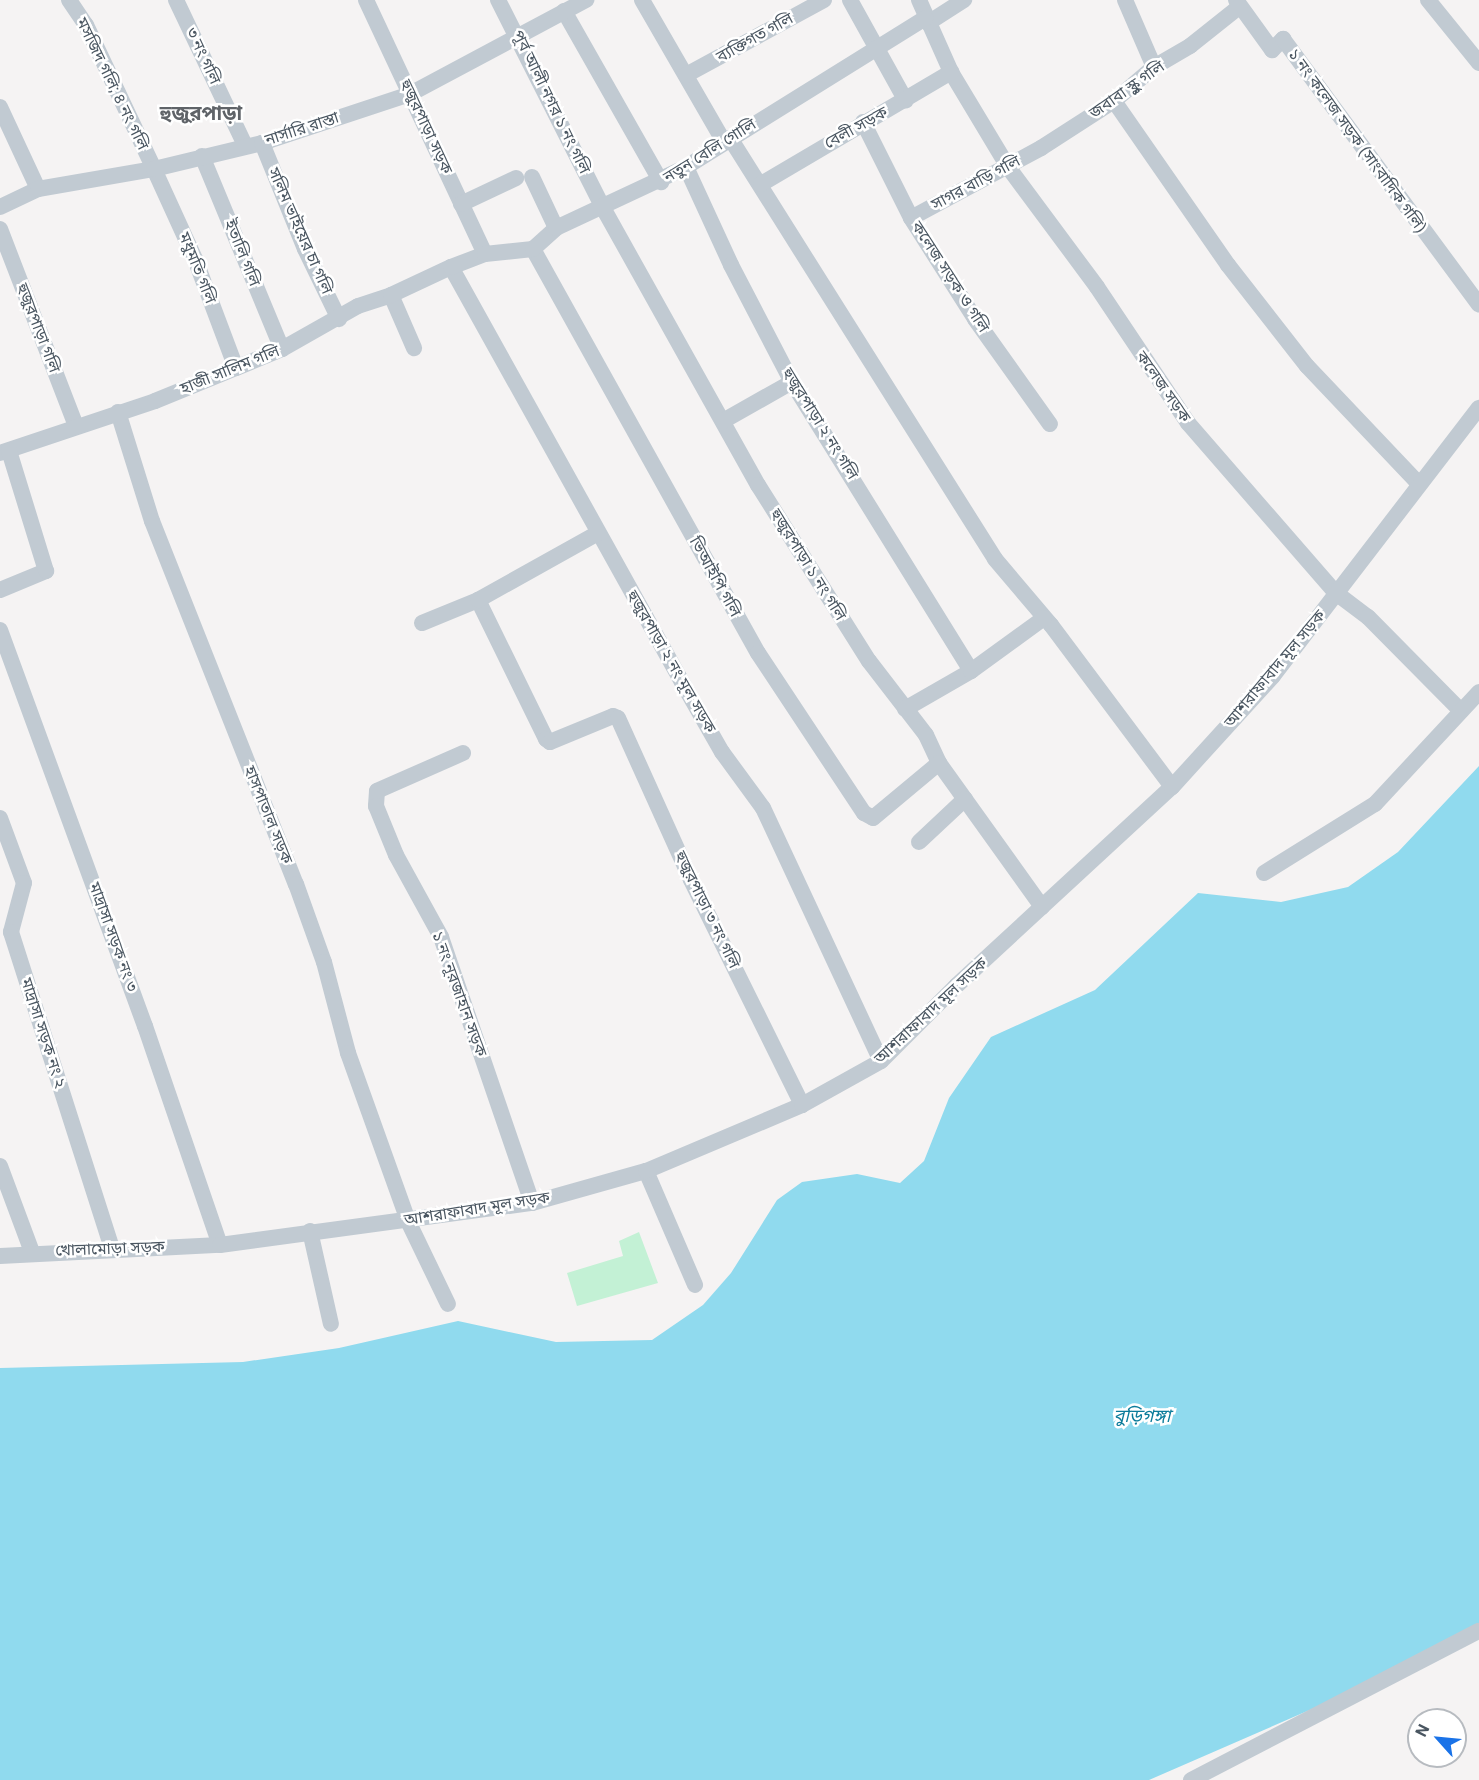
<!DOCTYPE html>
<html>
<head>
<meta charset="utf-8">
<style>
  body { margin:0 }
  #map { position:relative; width:1479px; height:1780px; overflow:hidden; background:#f5f3f3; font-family:Roboto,"Noto Sans Bengali",sans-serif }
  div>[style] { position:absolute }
  .green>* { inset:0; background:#c3f1d5 }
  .water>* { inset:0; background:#90daee }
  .minor>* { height:16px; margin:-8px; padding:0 8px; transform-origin:8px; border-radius:8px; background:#c1cad2 }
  span { translate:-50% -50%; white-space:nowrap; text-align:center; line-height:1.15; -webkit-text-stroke:5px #fff; paint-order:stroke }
  .street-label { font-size:16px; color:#4a5661 }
  .water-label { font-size:18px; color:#0c7c9b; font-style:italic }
  .quarter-label { font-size:20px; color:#5f6368; font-weight:700 }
  .north { position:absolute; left:1407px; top:1708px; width:60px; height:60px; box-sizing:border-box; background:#fff; border:2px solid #b7bbc0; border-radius:50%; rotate:297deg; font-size:16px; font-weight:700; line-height:24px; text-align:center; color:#4a5661 }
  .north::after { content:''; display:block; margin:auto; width:21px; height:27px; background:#1a73e8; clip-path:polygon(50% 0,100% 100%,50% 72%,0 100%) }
</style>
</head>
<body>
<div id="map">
  <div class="green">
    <div style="clip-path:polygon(639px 1232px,658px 1283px,577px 1306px,567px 1273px,623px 1256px,619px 1241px)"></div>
  </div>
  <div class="water">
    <div style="clip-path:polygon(1479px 766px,1479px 1631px,1404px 1669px,1149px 1780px,0 1780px,0 1368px,243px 1362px,339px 1348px,458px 1321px,556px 1342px,652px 1340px,703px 1305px,731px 1273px,777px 1200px,802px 1182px,857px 1174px,900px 1183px,924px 1161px,949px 1098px,991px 1037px,1095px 990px,1198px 893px,1281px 902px,1348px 887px,1398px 852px)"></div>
  </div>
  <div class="minor">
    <div style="left:69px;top:0;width:30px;rotate:56deg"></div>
    <div style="left:86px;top:25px;width:159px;rotate:64.7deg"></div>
    <div style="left:154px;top:169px;width:99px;rotate:65.5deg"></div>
    <div style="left:195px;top:259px;width:116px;rotate:69.4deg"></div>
    <div style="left:176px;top:0;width:161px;rotate:64.6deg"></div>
    <div style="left:366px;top:0;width:280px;rotate:64.9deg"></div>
    <div style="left:498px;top:0;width:231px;rotate:63.2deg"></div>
    <div style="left:602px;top:206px;width:320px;rotate:60.8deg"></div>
    <div style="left:758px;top:485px;width:208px;rotate:57.8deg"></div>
    <div style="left:869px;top:661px;width:93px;rotate:52.4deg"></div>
    <div style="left:926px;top:735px;width:31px;rotate:65deg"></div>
    <div style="left:939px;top:763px;width:177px;rotate:54.4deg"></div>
    <div style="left:642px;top:0;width:164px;rotate:60deg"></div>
    <div style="left:850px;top:0;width:115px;rotate:61deg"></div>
    <div style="left:919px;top:0;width:79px;rotate:66deg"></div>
    <div style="left:951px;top:72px;width:111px;rotate:59deg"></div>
    <div style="left:1008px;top:167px;width:149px;rotate:53.4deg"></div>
    <div style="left:1097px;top:287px;width:164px;rotate:56.2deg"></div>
    <div style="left:1188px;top:423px;width:225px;rotate:49deg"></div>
    <div style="left:1336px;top:593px;width:40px;rotate:37deg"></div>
    <div style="left:1368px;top:617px;width:132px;rotate:45.3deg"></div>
    <div style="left:1125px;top:0;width:73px;rotate:66.6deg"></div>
    <div style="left:1236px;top:0;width:62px;rotate:54.2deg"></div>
    <div style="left:1272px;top:50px;width:16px;rotate:-45deg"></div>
    <div style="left:1283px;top:39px;width:330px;rotate:53.6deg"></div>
    <div style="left:1428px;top:0;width:81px;rotate:51deg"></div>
    <div style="left:564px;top:11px;width:197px;rotate:60.4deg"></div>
    <div style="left:928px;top:23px;width:43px;rotate:-32.6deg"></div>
    <div style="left:686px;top:75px;width:157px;rotate:-28.5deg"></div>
    <div style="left:1114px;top:101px;width:200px;rotate:55.2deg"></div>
    <div style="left:1228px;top:265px;width:128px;rotate:52deg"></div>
    <div style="left:1307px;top:366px;width:161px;rotate:46.5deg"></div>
    <div style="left:0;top:107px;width:90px;rotate:65.1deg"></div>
    <div style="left:863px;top:122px;width:107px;rotate:63.4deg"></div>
    <div style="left:911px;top:218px;width:120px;rotate:57.6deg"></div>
    <div style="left:975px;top:319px;width:129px;rotate:54.5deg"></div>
    <div style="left:730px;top:138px;width:497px;rotate:57.8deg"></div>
    <div style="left:995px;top:559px;width:87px;rotate:49.7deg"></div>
    <div style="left:1051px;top:625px;width:202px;rotate:53.2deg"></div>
    <div style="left:262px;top:143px;width:114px;rotate:67.9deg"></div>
    <div style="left:305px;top:249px;width:78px;rotate:64.1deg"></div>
    <div style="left:202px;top:156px;width:209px;rotate:67.5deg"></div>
    <div style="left:686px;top:167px;width:108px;rotate:65.3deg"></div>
    <div style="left:731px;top:265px;width:132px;rotate:62.5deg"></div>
    <div style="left:792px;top:382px;width:340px;rotate:58.2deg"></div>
    <div style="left:532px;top:177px;width:56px;rotate:64.8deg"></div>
    <div style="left:761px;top:184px;width:221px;rotate:-30.5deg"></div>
    <div style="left:461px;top:204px;width:61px;rotate:-25.3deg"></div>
    <div style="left:0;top:207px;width:42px;rotate:-25.3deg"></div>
    <div style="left:38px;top:189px;width:118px;rotate:-9.8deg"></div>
    <div style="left:154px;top:169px;width:111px;rotate:-13.5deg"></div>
    <div style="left:262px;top:143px;width:156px;rotate:-18.3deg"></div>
    <div style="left:410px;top:94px;width:200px;rotate:-28.1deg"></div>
    <div style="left:911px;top:218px;width:148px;rotate:-28.3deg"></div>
    <div style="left:1041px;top:148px;width:87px;rotate:-32.8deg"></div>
    <div style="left:1114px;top:101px;width:52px;rotate:-40.4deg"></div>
    <div style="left:1154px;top:67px;width:42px;rotate:-30.3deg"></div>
    <div style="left:1190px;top:46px;width:63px;rotate:-38.5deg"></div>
    <div style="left:0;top:229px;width:211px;rotate:68.9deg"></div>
    <div style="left:533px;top:249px;width:462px;rotate:60.9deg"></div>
    <div style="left:758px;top:653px;width:192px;rotate:56.5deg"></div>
    <div style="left:864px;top:813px;width:10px;rotate:29deg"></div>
    <div style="left:873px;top:818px;width:86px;rotate:-39.8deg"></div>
    <div style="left:451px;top:267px;width:475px;rotate:60.9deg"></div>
    <div style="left:682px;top:682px;width:81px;rotate:60.3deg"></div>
    <div style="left:722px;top:752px;width:69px;rotate:53.8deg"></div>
    <div style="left:763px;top:808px;width:279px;rotate:65deg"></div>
    <div style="left:391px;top:295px;width:58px;rotate:66.5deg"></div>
    <div style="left:118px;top:412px;width:114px;rotate:72.7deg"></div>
    <div style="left:152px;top:521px;width:391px;rotate:68.4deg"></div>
    <div style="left:296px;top:884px;width:83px;rotate:70.3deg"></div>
    <div style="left:324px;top:962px;width:94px;rotate:75.2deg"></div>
    <div style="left:348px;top:1053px;width:178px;rotate:70.3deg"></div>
    <div style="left:408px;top:1221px;width:92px;rotate:64.3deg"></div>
    <div style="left:723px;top:421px;width:79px;rotate:-29.5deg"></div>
    <div style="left:0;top:453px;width:163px;rotate:-18.5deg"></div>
    <div style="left:155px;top:401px;width:87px;rotate:-22.2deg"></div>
    <div style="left:236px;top:368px;width:50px;rotate:-22.4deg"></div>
    <div style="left:282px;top:349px;width:87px;rotate:-29.5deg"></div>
    <div style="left:358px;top:306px;width:35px;rotate:-18deg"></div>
    <div style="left:391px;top:295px;width:66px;rotate:-25deg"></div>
    <div style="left:451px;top:267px;width:36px;rotate:-21deg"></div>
    <div style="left:485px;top:254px;width:48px;rotate:-5.9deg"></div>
    <div style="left:533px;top:249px;width:31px;rotate:-42deg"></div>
    <div style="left:556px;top:228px;width:144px;rotate:-25.1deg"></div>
    <div style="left:686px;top:167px;width:282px;rotate:-31.9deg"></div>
    <div style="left:0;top:590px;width:50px;rotate:-22.4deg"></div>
    <div style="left:46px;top:571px;width:126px;rotate:-107.1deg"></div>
    <div style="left:478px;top:600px;width:155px;rotate:63.9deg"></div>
    <div style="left:546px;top:739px;width:5px;rotate:37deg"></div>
    <div style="left:550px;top:742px;width:68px;rotate:-22.4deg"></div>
    <div style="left:613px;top:716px;width:5px;rotate:22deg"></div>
    <div style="left:618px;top:718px;width:178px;rotate:65.7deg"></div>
    <div style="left:691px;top:880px;width:251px;rotate:63.7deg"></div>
    <div style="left:422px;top:623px;width:61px;rotate:-22.3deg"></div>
    <div style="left:478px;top:600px;width:137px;rotate:-29.2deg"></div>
    <div style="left:0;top:630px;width:422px;rotate:69.9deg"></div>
    <div style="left:145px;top:1026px;width:231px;rotate:71.1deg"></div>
    <div style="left:905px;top:709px;width:76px;rotate:-29.9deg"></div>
    <div style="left:971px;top:671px;width:90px;rotate:-36deg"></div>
    <div style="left:463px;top:753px;width:94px;rotate:156.2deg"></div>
    <div style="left:377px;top:791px;width:15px;rotate:94deg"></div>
    <div style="left:376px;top:806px;width:53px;rotate:67.8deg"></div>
    <div style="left:396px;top:855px;width:94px;rotate:61.2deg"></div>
    <div style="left:441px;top:937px;width:281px;rotate:71.1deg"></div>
    <div style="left:0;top:818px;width:69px;rotate:69.7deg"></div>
    <div style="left:24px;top:883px;width:51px;rotate:104.9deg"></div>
    <div style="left:11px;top:932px;width:332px;rotate:72.3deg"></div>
    <div style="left:919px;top:842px;width:63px;rotate:-43.1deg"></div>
    <div style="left:1264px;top:873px;width:131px;rotate:-31.9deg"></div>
    <div style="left:1375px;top:804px;width:153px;rotate:-47.1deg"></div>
    <div style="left:0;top:1166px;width:92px;rotate:69.6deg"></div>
    <div style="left:646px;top:1171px;width:124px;rotate:66.7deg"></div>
    <div style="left:310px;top:1231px;width:95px;rotate:77.3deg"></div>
    <div style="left:0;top:1256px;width:220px;rotate:-2.9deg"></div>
    <div style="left:220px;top:1245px;width:315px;rotate:-7.7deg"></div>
    <div style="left:532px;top:1203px;width:118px;rotate:-15.7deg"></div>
    <div style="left:646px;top:1171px;width:169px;rotate:-22.9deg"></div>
    <div style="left:802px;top:1105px;width:90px;rotate:-29.1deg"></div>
    <div style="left:881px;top:1061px;width:106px;rotate:-45deg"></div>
    <div style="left:956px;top:986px;width:294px;rotate:-42.7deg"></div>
    <div style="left:1172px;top:787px;width:150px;rotate:-47.7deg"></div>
    <div style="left:1273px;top:676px;width:338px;rotate:-52.5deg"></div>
    <div style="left:1191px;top:1780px;width:324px;rotate:-27.4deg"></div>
  </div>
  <div class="street-label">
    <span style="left:755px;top:38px;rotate:-29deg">ব্যক্তিগত গলি</span>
    <span style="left:203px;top:56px;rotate:65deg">৩ নং গলি</span>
    <span style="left:112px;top:84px;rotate:64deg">মসজিদ গলি; ৪ নং গলি</span>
    <span style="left:1127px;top:90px;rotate:-35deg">জবাবা স্কুল গলি</span>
    <span style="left:551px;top:102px;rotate:64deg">পূর্ব আলী নগর ১ নং গলি</span>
    <span style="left:426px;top:127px;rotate:65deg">হুজুরপাড়া সড়ক</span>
    <span style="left:856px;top:128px;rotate:-29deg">বেলী সড়ক</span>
    <span style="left:302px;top:129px;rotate:-18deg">নার্সারি রাস্তা</span>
    <span style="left:1357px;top:141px;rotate:54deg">১ নং কলেজ সড়ক (সাংবাদিক গলি)</span>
    <span style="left:710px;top:151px;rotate:-32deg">নতুন বেলি গোলি</span>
    <span style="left:976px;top:183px;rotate:-28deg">সাগর বাড়ি গলি</span>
    <span style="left:300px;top:231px;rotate:66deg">সলিম ভাইয়ের চা গলি</span>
    <span style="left:242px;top:253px;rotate:68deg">ইতালি গলি</span>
    <span style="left:197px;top:268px;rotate:68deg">মধুমতি গলি</span>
    <span style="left:950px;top:277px;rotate:57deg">কলেজ সড়ক ও গলি</span>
    <span style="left:38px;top:328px;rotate:69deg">হুজুরপাড়া গলি</span>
    <span style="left:230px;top:370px;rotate:-22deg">হাজী সালিম গলি</span>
    <span style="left:1163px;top:387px;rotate:55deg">কলেজ সড়ক</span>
    <span style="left:820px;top:424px;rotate:58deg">হুজুরপাড়া ২ নং গলি</span>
    <span style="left:808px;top:565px;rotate:58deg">হুজুরপাড়া ১ নং গলি</span>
    <span style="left:715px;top:577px;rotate:61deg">ভিআইপি গলি</span>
    <span style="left:671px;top:662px;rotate:60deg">হুজুরপাড়া ২ নং মূল সড়ক</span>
    <span style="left:1275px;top:669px;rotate:-50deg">আশরাফাবাদ মূল সড়ক</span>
    <span style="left:268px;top:815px;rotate:68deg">হাসপাতাল সড়ক</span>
    <span style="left:707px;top:910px;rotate:64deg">হুজুরপাড়া ৩ নং গলি</span>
    <span style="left:113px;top:937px;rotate:70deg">মাদ্রাসা সড়ক নং ৩</span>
    <span style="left:459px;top:994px;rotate:70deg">১ নং নূরজাহান সড়ক</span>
    <span style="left:931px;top:1011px;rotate:-43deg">আশরাফাবাদ মূল সড়ক</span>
    <span style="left:43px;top:1033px;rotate:72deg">মাদ্রাসা সড়ক নং ২</span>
    <span style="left:477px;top:1209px;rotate:-9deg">আশরাফাবাদ মূল সড়ক</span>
    <span style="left:110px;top:1249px;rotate:-2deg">খোলামোড়া সড়ক</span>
  </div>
  <div class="water-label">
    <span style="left:1142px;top:1416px">বুড়িগঙ্গা</span>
  </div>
  <div class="quarter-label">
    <span style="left:201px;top:113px">হুজুরপাড়া</span>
  </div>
  <div class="north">N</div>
</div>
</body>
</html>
